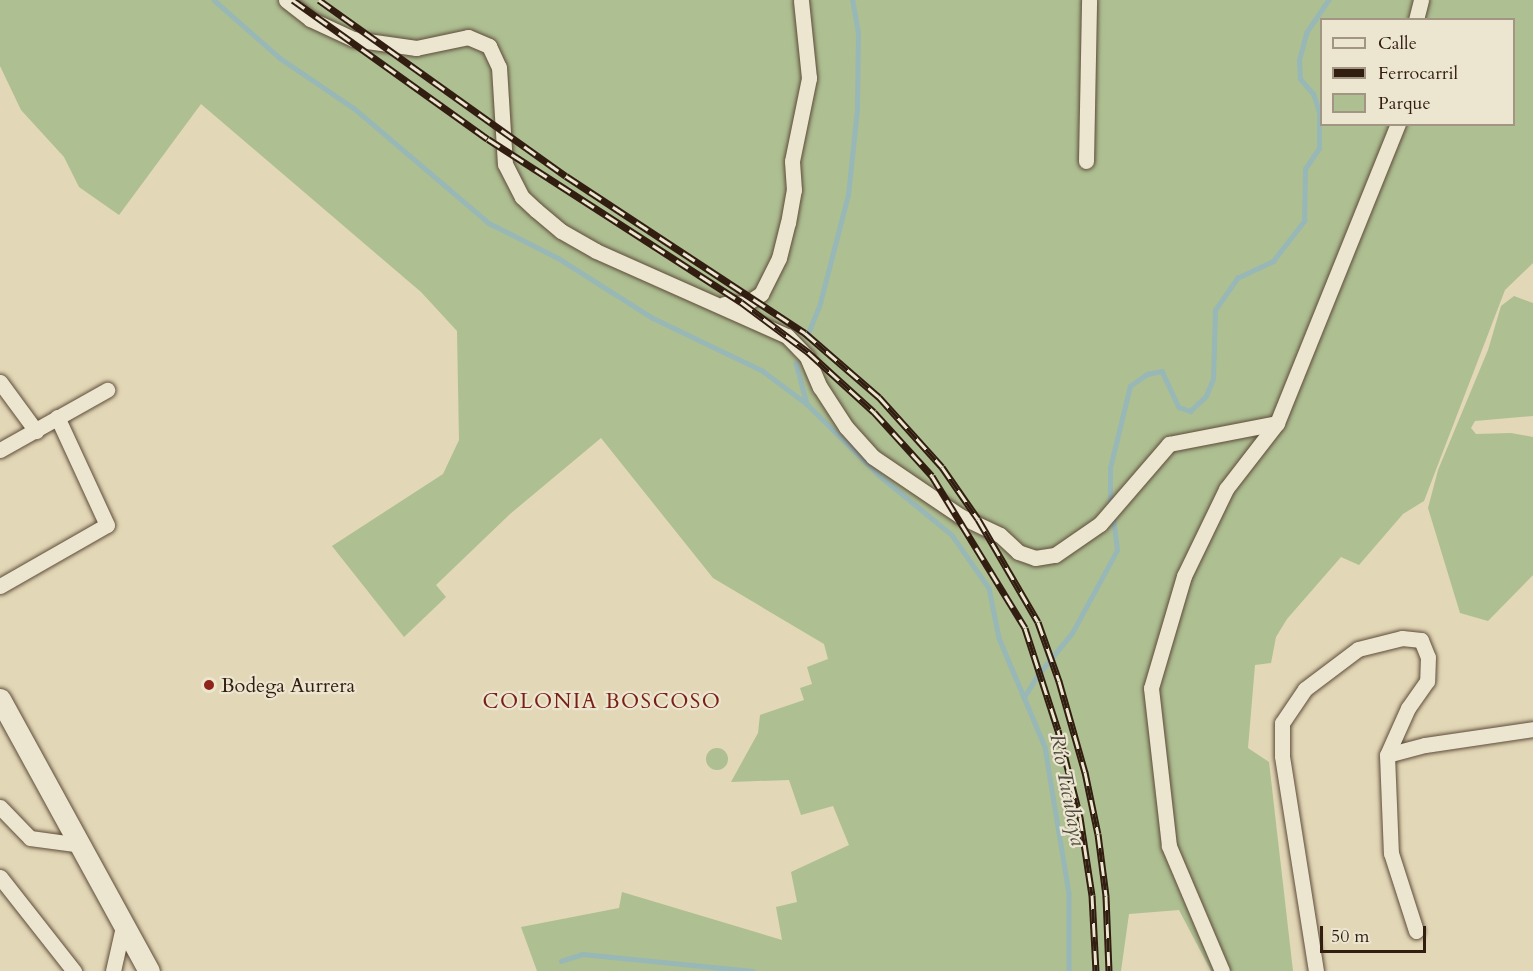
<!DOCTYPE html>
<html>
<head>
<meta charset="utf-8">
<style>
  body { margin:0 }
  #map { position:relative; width:1533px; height:971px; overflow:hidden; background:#e2d7b6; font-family:Cardo,serif }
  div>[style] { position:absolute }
  .green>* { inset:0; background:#aebf92 }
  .round { border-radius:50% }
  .stream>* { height:4.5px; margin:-2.25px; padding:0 2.25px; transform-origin:2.25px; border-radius:2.25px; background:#98b7b7 }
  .roads { filter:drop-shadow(0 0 2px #5e4c3a) drop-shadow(0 0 2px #5e4c3a) }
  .minor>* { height:15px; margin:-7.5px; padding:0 7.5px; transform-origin:7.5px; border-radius:7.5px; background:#ece5d0 }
  .secondary>* { height:21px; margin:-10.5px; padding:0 10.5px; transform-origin:10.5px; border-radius:10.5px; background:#ece5d0 }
  .rail>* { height:7px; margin-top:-3.5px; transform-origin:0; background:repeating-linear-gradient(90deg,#ece5d0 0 14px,#321d11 0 28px); box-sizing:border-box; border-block:2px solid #321d11 }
  .dots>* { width:16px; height:16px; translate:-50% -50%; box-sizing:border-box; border:3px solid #ece5d0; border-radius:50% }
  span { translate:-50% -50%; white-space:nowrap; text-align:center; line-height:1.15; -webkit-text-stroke:4.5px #ece5d0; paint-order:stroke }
  .poi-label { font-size:20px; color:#321d11 }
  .left { translate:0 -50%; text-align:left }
  .neighbourhood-label { font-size:21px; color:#7a1f14; letter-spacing:1.5px }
  .water-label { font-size:21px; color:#514b43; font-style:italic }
  .legend { position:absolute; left:1320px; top:18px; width:195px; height:108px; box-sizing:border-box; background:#ece5d0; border:2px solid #a29584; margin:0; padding:8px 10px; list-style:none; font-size:18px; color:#321d11 }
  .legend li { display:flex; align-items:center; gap:12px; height:30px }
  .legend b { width:30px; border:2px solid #a29584 }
  .scale { position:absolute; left:1320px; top:926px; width:106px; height:27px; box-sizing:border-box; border:3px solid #321d11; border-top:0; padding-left:8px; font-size:18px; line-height:21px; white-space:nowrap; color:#321d11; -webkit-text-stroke:4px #ece5d0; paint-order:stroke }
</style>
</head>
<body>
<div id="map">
  <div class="green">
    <div style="clip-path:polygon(evenodd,0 0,1533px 0,1533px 263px,1505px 290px,1424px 501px,1403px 514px,1359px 565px,1341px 557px,1287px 619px,1276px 637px,1271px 663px,1255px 665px,1248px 748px,1269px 762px,1293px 971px,1211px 971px,1179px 910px,1129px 914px,1121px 971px,537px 971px,521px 927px,619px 908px,622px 892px,782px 940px,776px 907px,797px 902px,791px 872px,849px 845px,833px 806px,801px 815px,789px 780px,731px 782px,758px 733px,760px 715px,804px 700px,800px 688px,812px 684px,807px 667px,828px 659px,824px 644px,713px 578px,601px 438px,510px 514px,436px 585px,446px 597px,404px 637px,332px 546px,443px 474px,459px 440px,457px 331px,421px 292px,201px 104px,119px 215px,79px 187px,64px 157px,21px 110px,0 66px,0 0,1322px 20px,1514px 20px,1514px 124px,1322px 124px,1322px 20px)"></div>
    <div style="clip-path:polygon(1514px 296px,1533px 303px,1533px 416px,1475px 421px,1471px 428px,1476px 434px,1511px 433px,1533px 437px,1533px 575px,1488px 621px,1460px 613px,1428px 508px,1438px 470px,1488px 350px,1501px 306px)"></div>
    <div class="round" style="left:706px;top:748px;width:22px;height:22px"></div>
  </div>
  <div class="stream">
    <div style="left:214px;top:0;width:88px;rotate:41.3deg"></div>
    <div style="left:280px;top:58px;width:91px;rotate:34.2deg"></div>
    <div style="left:355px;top:109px;width:176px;rotate:40.4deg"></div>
    <div style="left:489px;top:223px;width:77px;rotate:26.9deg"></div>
    <div style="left:558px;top:258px;width:112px;rotate:32.3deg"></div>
    <div style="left:653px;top:318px;width:122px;rotate:25.7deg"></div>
    <div style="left:763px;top:371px;width:55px;rotate:36.9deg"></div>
    <div style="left:807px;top:404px;width:101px;rotate:44.6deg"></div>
    <div style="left:879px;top:475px;width:94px;rotate:39.4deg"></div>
    <div style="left:952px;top:535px;width:65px;rotate:55.1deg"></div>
    <div style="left:989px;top:588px;width:51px;rotate:78.7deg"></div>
    <div style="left:999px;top:638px;width:118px;rotate:67.1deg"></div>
    <div style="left:1045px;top:747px;width:148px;rotate:80.7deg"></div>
    <div style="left:1069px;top:893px;width:78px;rotate:90deg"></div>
    <div style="left:807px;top:336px;width:35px;rotate:-68deg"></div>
    <div style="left:820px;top:303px;width:112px;rotate:-75.5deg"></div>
    <div style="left:848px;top:195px;width:85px;rotate:-84deg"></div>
    <div style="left:857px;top:110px;width:77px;rotate:-89.3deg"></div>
    <div style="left:858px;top:33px;width:34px;rotate:-100deg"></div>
    <div style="left:796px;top:363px;width:42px;rotate:75deg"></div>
    <div style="left:1110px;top:505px;width:37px;rotate:-90deg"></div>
    <div style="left:1110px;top:468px;width:84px;rotate:-76.3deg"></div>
    <div style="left:1130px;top:386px;width:21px;rotate:-35deg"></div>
    <div style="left:1147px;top:374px;width:15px;rotate:-11deg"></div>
    <div style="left:1162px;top:371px;width:40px;rotate:65deg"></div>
    <div style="left:1179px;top:407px;width:12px;rotate:20deg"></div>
    <div style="left:1190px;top:411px;width:22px;rotate:-43deg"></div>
    <div style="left:1206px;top:396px;width:18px;rotate:-68deg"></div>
    <div style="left:1213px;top:379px;width:69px;rotate:-88.3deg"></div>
    <div style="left:1215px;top:310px;width:39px;rotate:-55deg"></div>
    <div style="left:1237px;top:278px;width:40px;rotate:-25deg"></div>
    <div style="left:1273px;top:261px;width:51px;rotate:-52.2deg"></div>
    <div style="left:1304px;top:221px;width:52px;rotate:-88.9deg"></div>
    <div style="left:1305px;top:169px;width:25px;rotate:-56deg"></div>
    <div style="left:1319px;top:148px;width:36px;rotate:-90deg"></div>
    <div style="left:1319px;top:112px;width:19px;rotate:-108deg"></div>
    <div style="left:1313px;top:94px;width:20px;rotate:-131deg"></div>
    <div style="left:1300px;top:79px;width:19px;rotate:-93deg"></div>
    <div style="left:1299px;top:60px;width:28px;rotate:-75deg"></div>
    <div style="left:1306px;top:33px;width:40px;rotate:-56deg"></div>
    <div style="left:1024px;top:697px;width:25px;rotate:-58deg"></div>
    <div style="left:1037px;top:676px;width:55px;rotate:-50.9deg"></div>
    <div style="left:1072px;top:633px;width:94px;rotate:-61.5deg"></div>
    <div style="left:1117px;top:550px;width:34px;rotate:-97deg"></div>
    <div style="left:561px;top:961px;width:22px;rotate:-18deg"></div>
    <div style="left:582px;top:954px;width:171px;rotate:5.7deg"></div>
  </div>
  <div class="roads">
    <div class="minor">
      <div style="left:286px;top:0;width:31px;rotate:38deg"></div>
      <div style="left:310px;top:19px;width:47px;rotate:24.9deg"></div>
      <div style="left:353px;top:39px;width:64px;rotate:8.1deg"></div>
      <div style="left:416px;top:48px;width:53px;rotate:-11.9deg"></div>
      <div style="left:468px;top:37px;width:23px;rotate:23deg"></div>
      <div style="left:489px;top:46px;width:23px;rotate:65deg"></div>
      <div style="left:499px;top:67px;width:97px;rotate:86.5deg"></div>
      <div style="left:505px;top:164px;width:37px;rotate:63deg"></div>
      <div style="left:522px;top:197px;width:19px;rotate:43deg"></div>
      <div style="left:536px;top:210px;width:33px;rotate:40deg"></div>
      <div style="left:561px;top:231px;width:40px;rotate:29.7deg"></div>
      <div style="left:596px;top:251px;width:209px;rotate:24deg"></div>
      <div style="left:787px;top:336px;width:29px;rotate:46deg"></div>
      <div style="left:807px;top:357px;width:33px;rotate:67deg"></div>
      <div style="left:820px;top:387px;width:48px;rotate:57deg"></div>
      <div style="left:846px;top:427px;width:40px;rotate:48deg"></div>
      <div style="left:873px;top:457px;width:105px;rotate:34.1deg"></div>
      <div style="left:960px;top:516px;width:44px;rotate:25.4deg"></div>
      <div style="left:1000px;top:535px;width:25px;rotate:43deg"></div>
      <div style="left:1018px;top:552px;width:18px;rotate:19deg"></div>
      <div style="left:1035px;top:558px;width:20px;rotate:-9deg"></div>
      <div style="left:1055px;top:555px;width:55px;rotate:-34.6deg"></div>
      <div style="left:1100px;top:524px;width:106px;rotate:-49.2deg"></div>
      <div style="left:1169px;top:444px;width:110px;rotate:-11deg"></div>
      <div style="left:1277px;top:423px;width:323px;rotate:-68deg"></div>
      <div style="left:1416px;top:20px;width:21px;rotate:-76deg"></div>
      <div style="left:1086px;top:161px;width:161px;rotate:-88.9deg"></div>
      <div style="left:724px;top:304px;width:23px;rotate:-2deg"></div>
      <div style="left:747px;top:303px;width:17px;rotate:-33deg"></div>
      <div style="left:761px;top:294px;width:40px;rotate:-63.4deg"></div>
      <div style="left:779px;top:258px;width:36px;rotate:-76deg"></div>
      <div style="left:788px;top:223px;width:34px;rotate:-80deg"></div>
      <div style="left:794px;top:190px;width:29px;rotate:-94deg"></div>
      <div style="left:792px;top:161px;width:85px;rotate:-78.4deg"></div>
      <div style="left:809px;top:78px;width:78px;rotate:-95.9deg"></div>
      <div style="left:0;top:382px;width:61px;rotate:53.7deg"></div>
      <div style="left:0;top:450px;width:123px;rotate:-29.3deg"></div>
      <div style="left:0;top:586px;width:123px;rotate:-29.7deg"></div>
      <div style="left:107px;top:525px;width:119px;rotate:-114.8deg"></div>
      <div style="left:1387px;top:755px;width:98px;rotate:87.7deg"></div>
      <div style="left:1391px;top:853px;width:82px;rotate:72.2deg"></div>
      <div style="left:0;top:807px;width:43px;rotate:45.9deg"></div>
      <div style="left:30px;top:838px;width:51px;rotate:7.8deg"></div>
      <div style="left:0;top:877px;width:120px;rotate:51.8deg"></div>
      <div style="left:113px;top:971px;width:50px;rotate:-77.3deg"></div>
      <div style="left:1222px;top:971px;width:136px;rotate:-113deg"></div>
      <div style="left:1169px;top:846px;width:159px;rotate:-96.5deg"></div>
      <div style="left:1151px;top:688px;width:117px;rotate:-73.6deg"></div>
      <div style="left:1184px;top:576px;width:97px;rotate:-64.2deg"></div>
      <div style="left:1226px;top:489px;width:83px;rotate:-52.3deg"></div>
      <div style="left:1316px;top:971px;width:218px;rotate:-99deg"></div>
      <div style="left:1282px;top:756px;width:33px;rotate:-90deg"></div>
      <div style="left:1282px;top:723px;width:41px;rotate:-55.9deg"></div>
      <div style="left:1305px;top:689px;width:66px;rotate:-37deg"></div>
      <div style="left:1358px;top:649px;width:45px;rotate:-14deg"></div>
      <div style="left:1402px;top:638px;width:19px;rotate:6deg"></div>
      <div style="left:1421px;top:640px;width:18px;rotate:68deg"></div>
      <div style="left:1428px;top:657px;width:24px;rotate:92deg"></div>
      <div style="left:1427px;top:681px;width:33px;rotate:125deg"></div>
      <div style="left:1408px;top:708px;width:51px;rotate:114.1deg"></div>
      <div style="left:1387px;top:755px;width:39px;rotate:-15deg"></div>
      <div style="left:1425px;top:745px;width:109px;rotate:-8.4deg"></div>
    </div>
    <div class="secondary">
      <div style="left:0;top:699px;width:310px;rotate:61.3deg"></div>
    </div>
  </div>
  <div class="rail">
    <div style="left:293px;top:0;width:239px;rotate:35.5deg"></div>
    <div style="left:488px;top:139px;width:301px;rotate:32.8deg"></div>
    <div style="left:741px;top:302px;width:84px;rotate:36.7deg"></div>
    <div style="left:808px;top:352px;width:89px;rotate:42.3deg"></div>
    <div style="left:874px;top:412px;width:86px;rotate:47.8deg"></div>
    <div style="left:932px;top:476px;width:178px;rotate:58.5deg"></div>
    <div style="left:1025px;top:628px;width:107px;rotate:72.1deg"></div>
    <div style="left:1058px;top:730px;width:90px;rotate:75.8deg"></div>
    <div style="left:1080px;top:817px;width:79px;rotate:81.3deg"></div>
    <div style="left:1092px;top:895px;width:76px;rotate:87deg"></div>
    <div style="left:319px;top:0;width:303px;rotate:35.5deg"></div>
    <div style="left:566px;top:176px;width:286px;rotate:33.3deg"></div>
    <div style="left:805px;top:333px;width:98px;rotate:40.9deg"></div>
    <div style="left:879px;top:397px;width:94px;rotate:48deg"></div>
    <div style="left:942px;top:467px;width:63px;rotate:55.3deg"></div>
    <div style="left:978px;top:519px;width:119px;rotate:59.8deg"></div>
    <div style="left:1038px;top:622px;width:63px;rotate:70.4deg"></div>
    <div style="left:1059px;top:681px;width:95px;rotate:74.1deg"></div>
    <div style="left:1085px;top:772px;width:63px;rotate:78.2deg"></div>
    <div style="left:1098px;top:834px;width:63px;rotate:82.6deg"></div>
    <div style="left:1106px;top:896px;width:75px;rotate:87.7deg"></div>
  </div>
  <div class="dots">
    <div style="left:209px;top:685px;background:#8f2418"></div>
  </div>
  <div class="poi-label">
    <span class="left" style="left:221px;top:685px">Bodega Aurrera</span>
  </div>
  <div class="neighbourhood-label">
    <span style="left:602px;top:702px">COLONIA BOSCOSO</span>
  </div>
  <div class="water-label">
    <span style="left:1067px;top:790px;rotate:79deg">Río Tacubaya</span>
  </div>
  <ul class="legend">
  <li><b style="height:8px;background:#ece5d0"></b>Calle</li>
  <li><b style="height:8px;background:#321d11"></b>Ferrocarril</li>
  <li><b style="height:16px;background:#aebf92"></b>Parque</li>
  </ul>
  <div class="scale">50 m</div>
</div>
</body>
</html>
